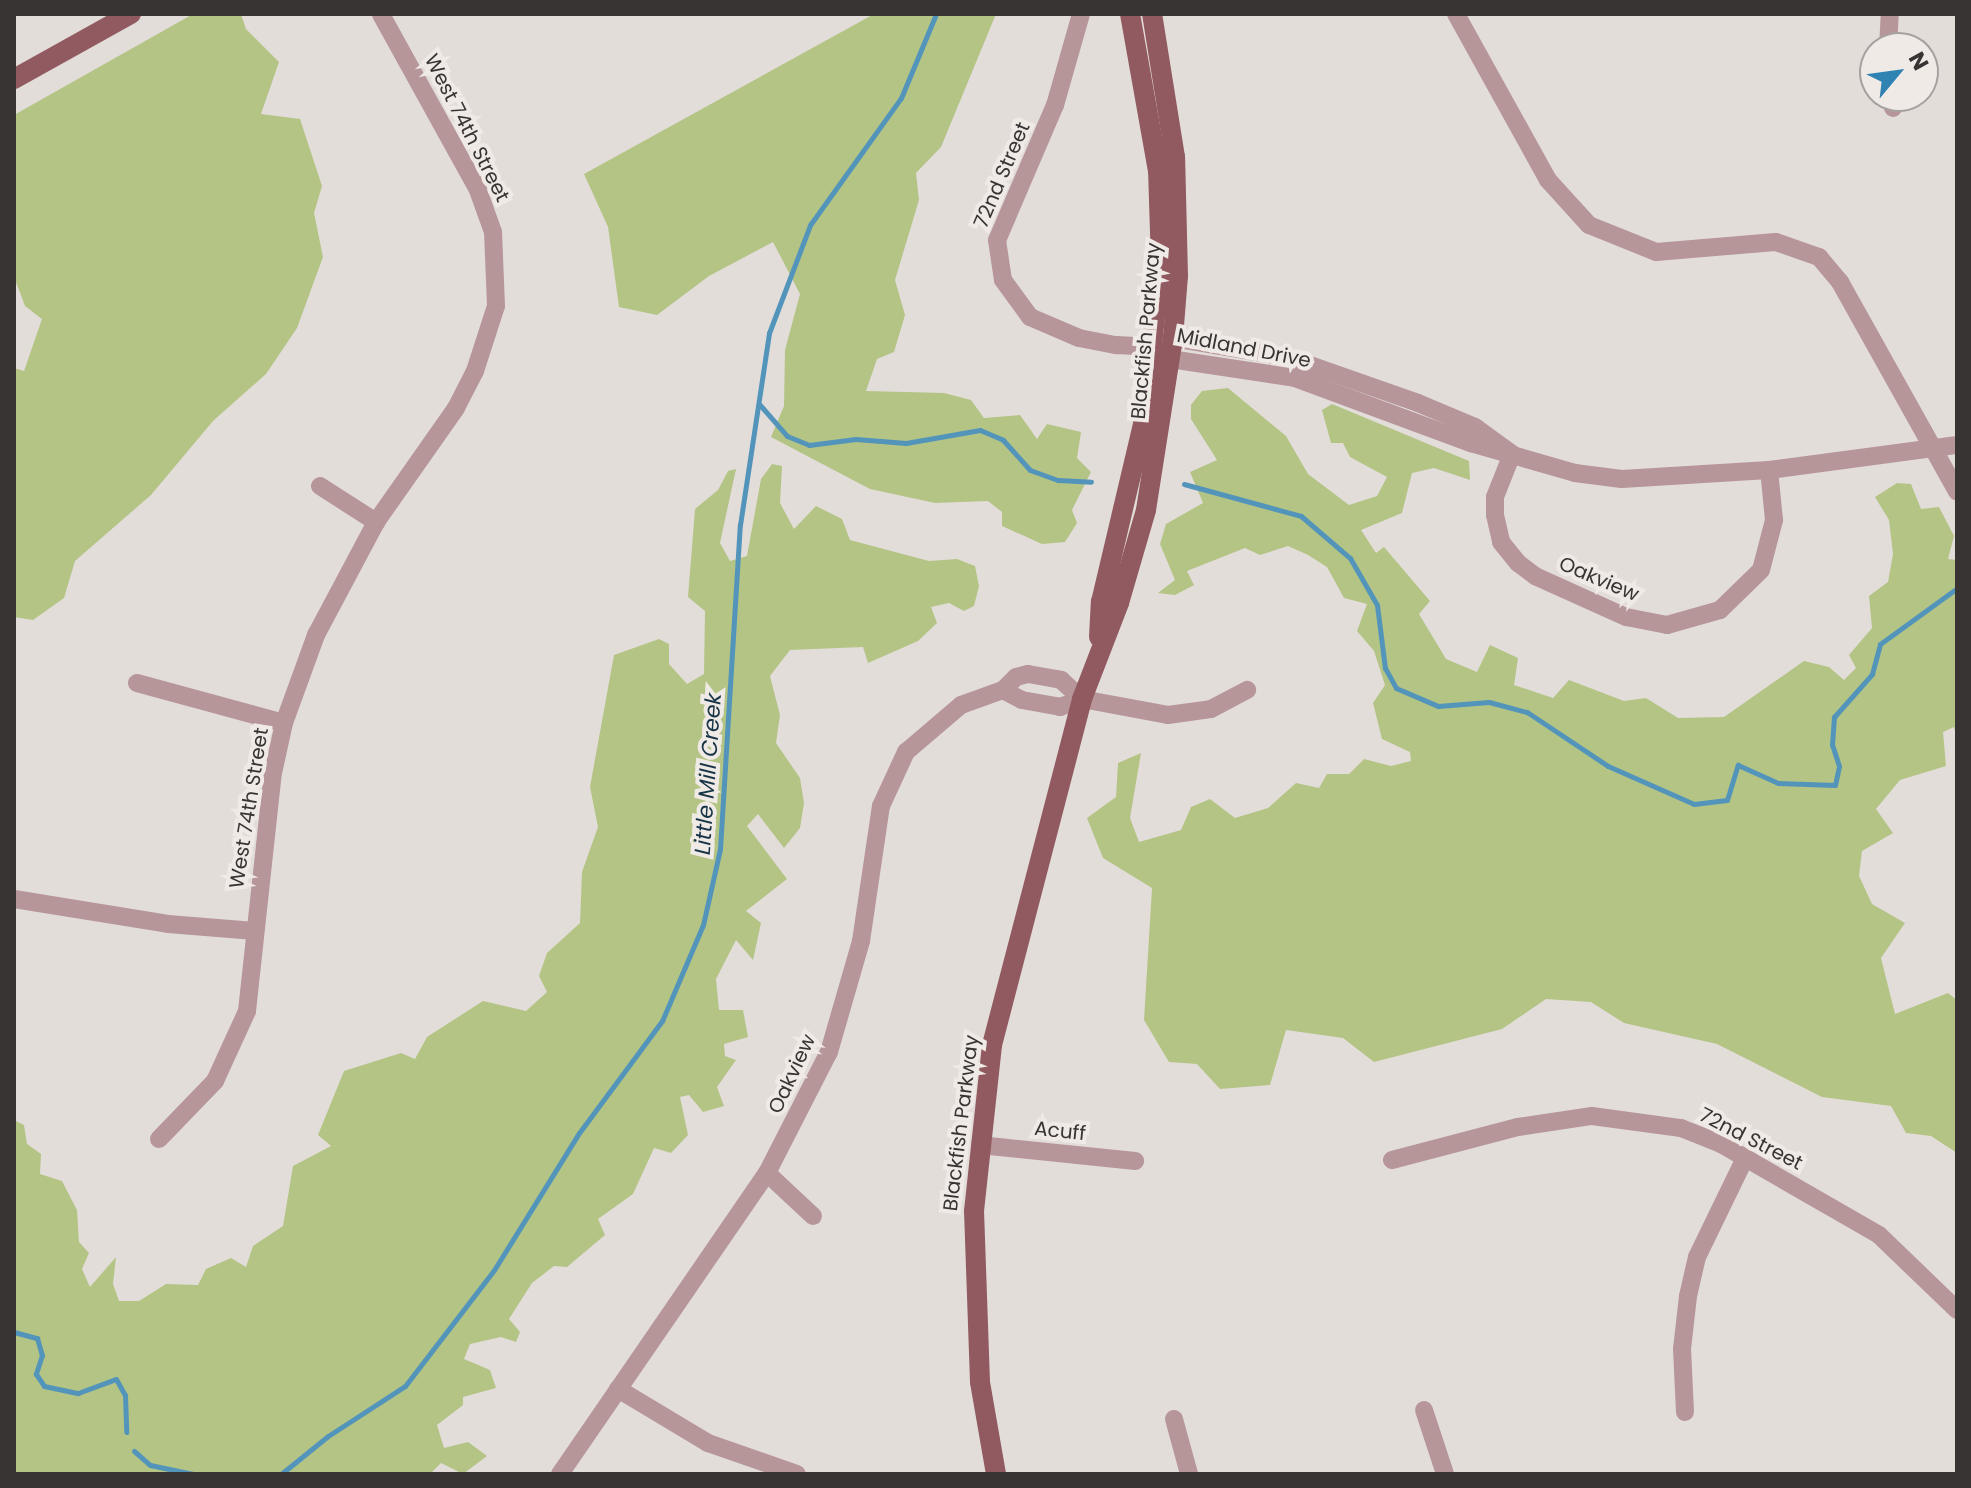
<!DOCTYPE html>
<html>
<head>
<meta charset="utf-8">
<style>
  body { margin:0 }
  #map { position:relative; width:1971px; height:1488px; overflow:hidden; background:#e3ddda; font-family:Poppins,sans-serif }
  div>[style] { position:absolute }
  .green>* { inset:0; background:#b4c485 }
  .stream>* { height:5px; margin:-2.5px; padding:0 2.5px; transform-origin:2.5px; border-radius:2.5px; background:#5395ba }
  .minor>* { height:18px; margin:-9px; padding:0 9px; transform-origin:9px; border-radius:9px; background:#b79699 }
  .major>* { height:20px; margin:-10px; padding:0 10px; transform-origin:10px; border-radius:10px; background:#915a60 }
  span { translate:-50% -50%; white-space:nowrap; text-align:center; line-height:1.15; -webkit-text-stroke:8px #f0eae7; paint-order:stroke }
  .street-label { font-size:20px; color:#373433 }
  .water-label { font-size:22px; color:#163445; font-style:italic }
  .frame { position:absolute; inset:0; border:16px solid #373433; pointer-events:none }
  .north { position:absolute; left:1859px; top:32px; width:80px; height:80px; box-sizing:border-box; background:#f0eae7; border:2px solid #a6a19f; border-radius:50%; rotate:61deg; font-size:22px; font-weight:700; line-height:32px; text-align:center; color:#373433 }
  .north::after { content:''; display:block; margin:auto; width:28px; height:36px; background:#2e83b2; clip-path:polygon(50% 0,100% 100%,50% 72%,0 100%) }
</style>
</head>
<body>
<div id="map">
  <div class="green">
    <div style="clip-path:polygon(193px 14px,241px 14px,246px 29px,279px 62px,261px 114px,300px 119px,322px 186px,314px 213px,323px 257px,297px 328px,266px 374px,213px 421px,151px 495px,75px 561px,64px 598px,33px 620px,14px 617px,14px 368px,24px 371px,42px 319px,25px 306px,14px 277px,14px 115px)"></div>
    <div style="clip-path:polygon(874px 14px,996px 14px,941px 147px,916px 173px,919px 200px,895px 280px,905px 315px,894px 352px,877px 359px,866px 391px,944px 393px,971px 400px,984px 418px,1020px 415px,1037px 439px,1047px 424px,1081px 432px,1077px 458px,1091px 472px,1072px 510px,1077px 523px,1065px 542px,1042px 544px,1002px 526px,1002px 512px,988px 501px,935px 503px,870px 489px,771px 437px,784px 406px,785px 350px,800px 294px,773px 242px,709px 276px,657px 315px,619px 307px,608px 227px,584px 174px)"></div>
    <div style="clip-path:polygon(1228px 388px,1286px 436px,1308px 474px,1349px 505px,1377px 496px,1387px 477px,1350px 457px,1343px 443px,1331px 443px,1322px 410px,1332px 404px,1469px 461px,1470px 480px,1434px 468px,1412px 473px,1402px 513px,1361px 530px,1376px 553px,1384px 547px,1430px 601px,1419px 614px,1446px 659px,1477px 672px,1490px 645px,1518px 658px,1514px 685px,1553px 698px,1569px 680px,1624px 701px,1646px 698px,1678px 718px,1724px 717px,1804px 661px,1829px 667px,1844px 680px,1856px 668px,1849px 655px,1872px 628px,1869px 596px,1888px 582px,1893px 554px,1889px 520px,1875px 497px,1897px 483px,1911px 484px,1921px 509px,1939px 507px,1954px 536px,1948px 559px,1957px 560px,1957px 740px,1954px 727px,1943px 732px,1946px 766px,1900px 780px,1876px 809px,1893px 833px,1862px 851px,1859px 876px,1872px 904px,1905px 923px,1881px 958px,1895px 1014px,1948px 993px,1957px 1000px,1957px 1153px,1931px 1136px,1906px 1133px,1891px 1106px,1822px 1097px,1717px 1044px,1624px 1023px,1591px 1002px,1546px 999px,1502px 1029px,1374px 1062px,1343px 1038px,1286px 1030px,1270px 1085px,1220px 1089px,1197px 1064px,1169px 1062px,1144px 1020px,1152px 888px,1103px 858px,1087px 818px,1116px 797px,1118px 763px,1141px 753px,1130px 818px,1139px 842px,1181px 830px,1191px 807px,1210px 799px,1235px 818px,1268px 808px,1296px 783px,1319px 788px,1327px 774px,1349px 774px,1364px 759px,1391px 766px,1411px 761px,1410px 752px,1382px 739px,1373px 703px,1385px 685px,1374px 651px,1357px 631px,1367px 604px,1344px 598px,1327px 567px,1308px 555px,1288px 546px,1260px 555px,1245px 548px,1187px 571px,1194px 585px,1175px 595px,1158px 593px,1175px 580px,1160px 544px,1166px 524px,1203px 503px,1190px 472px,1217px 460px,1191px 419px,1191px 405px,1202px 391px)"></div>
    <div style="clip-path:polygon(772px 464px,782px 466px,780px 503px,794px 529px,816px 506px,842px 519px,850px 540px,929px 561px,957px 559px,975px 566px,979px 586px,974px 606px,964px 611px,949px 603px,931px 607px,937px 623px,918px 641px,868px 663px,863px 647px,790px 650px,770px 676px,780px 715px,776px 743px,800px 778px,804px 803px,800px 828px,784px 848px,758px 814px,747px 826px,787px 879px,746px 911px,761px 923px,753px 960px,736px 940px,716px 979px,719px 1010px,743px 1010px,748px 1037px,724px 1044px,725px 1056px,736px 1060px,717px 1087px,724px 1106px,703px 1112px,689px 1095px,680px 1097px,688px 1135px,671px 1153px,654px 1148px,633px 1194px,598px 1219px,605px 1235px,567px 1267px,554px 1266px,532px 1283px,509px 1319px,520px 1332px,516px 1342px,501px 1337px,470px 1344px,464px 1359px,490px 1370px,496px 1388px,463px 1397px,463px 1405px,437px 1425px,444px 1448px,468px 1442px,487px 1456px,463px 1474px,441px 1463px,430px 1474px,14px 1474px,14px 1120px,24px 1125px,27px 1144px,41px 1154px,40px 1174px,62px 1181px,77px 1210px,79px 1242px,89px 1253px,82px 1269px,90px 1287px,116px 1257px,113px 1284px,119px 1301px,139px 1301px,166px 1284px,198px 1285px,206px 1269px,231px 1258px,246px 1267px,253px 1246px,283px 1226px,293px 1166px,331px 1146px,318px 1135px,344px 1071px,401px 1053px,415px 1059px,427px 1037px,483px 1001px,526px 1011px,547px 992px,539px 976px,547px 953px,580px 923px,582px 872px,598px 827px,590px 787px,614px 655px,659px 639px,669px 644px,669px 664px,687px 684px,704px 674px,705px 611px,688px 597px,695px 509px,718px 490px,728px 471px,736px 469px,720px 543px,730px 561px,747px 556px,761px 479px)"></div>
  </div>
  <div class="stream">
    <div style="left:760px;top:405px;width:41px;rotate:48.9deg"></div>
    <div style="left:787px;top:436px;width:24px;rotate:22deg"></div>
    <div style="left:809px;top:445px;width:47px;rotate:-7.3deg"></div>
    <div style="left:856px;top:439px;width:50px;rotate:4.6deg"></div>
    <div style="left:906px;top:443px;width:75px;rotate:-10deg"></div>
    <div style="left:980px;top:430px;width:25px;rotate:23deg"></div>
    <div style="left:1003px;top:440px;width:40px;rotate:48deg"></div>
    <div style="left:1030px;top:470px;width:30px;rotate:20deg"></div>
    <div style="left:1058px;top:480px;width:33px;rotate:3deg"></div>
    <div style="left:1184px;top:484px;width:121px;rotate:15.3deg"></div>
    <div style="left:1301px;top:516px;width:65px;rotate:40.6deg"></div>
    <div style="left:1350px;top:558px;width:54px;rotate:60.1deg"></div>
    <div style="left:1377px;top:605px;width:64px;rotate:82.8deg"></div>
    <div style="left:1385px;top:668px;width:23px;rotate:61deg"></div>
    <div style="left:1396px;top:688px;width:46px;rotate:23.2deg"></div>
    <div style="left:1438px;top:706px;width:51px;rotate:-4.5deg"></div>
    <div style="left:1489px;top:702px;width:39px;rotate:15deg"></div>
    <div style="left:1527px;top:712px;width:97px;rotate:33.7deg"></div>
    <div style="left:1608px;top:766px;width:94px;rotate:23.8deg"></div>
    <div style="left:1694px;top:804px;width:33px;rotate:-7deg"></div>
    <div style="left:1727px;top:800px;width:37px;rotate:-73deg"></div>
    <div style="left:1738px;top:765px;width:44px;rotate:24.2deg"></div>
    <div style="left:1778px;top:783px;width:57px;rotate:2deg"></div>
    <div style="left:1835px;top:785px;width:19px;rotate:-78deg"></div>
    <div style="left:1839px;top:766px;width:22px;rotate:-108deg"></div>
    <div style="left:1832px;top:745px;width:28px;rotate:-86deg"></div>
    <div style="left:1834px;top:717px;width:57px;rotate:-48.5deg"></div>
    <div style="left:1872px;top:674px;width:31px;rotate:-75deg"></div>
    <div style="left:1880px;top:644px;width:95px;rotate:-36deg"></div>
    <div style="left:14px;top:1332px;width:24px;rotate:15deg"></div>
    <div style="left:37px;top:1338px;width:18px;rotate:74deg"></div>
    <div style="left:42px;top:1355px;width:20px;rotate:108deg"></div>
    <div style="left:36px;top:1374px;width:14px;rotate:56deg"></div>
    <div style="left:44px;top:1386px;width:35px;rotate:12deg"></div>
    <div style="left:78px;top:1393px;width:40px;rotate:-20.2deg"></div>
    <div style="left:116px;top:1379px;width:18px;rotate:61deg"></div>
    <div style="left:125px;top:1395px;width:37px;rotate:88deg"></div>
    <div style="left:134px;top:1451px;width:21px;rotate:41deg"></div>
    <div style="left:150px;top:1465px;width:44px;rotate:11.8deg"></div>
    <div style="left:195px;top:1474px;width:60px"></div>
    <div style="left:281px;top:1474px;width:60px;rotate:-39deg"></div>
    <div style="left:328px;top:1436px;width:92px;rotate:-33deg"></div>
    <div style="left:405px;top:1386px;width:146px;rotate:-52.5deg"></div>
    <div style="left:494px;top:1270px;width:161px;rotate:-58.2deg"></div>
    <div style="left:579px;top:1133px;width:139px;rotate:-53.5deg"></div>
    <div style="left:662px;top:1021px;width:104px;rotate:-66.9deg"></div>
    <div style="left:703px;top:925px;width:78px;rotate:-77.4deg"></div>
    <div style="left:720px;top:849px;width:325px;rotate:-86.5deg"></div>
    <div style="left:740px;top:525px;width:194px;rotate:-81.4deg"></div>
    <div style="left:769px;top:333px;width:116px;rotate:-69.2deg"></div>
    <div style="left:810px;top:225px;width:156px;rotate:-54.4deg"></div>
    <div style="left:901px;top:98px;width:91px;rotate:-67.4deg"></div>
  </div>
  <div class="minor">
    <div style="left:1081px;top:14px;width:95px;rotate:105.9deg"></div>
    <div style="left:1055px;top:105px;width:147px;rotate:113.2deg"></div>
    <div style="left:997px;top:240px;width:40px;rotate:81.5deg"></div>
    <div style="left:1003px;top:280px;width:46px;rotate:53.9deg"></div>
    <div style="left:1030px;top:317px;width:53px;rotate:23.2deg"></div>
    <div style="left:1079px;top:338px;width:38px;rotate:11deg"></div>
    <div style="left:1116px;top:345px;width:35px;rotate:3deg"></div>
    <div style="left:1151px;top:347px;width:24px;rotate:-22deg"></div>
    <div style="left:1173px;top:338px;width:116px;rotate:9.5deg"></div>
    <div style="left:1287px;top:357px;width:139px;rotate:19.3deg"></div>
    <div style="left:1418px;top:403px;width:62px;rotate:22.8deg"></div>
    <div style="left:1475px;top:427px;width:46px;rotate:36.1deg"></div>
    <div style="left:1456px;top:14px;width:190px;rotate:61deg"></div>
    <div style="left:1548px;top:180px;width:61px;rotate:47.7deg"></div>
    <div style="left:1589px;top:225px;width:72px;rotate:21.9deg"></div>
    <div style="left:1656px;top:252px;width:120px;rotate:-4.8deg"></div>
    <div style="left:1776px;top:242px;width:46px;rotate:19.2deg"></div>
    <div style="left:1819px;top:257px;width:33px;rotate:50deg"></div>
    <div style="left:1840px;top:282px;width:240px;rotate:60.8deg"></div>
    <div style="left:1888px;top:48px;width:34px;rotate:-87deg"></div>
    <div style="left:1892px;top:96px;width:12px;rotate:85deg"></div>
    <div style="left:1157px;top:351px;width:15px;rotate:32deg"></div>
    <div style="left:1170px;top:359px;width:126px;rotate:8.6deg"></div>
    <div style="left:1295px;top:378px;width:188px;rotate:20.3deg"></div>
    <div style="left:1471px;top:443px;width:108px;rotate:16.1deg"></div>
    <div style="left:1575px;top:473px;width:47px;rotate:7.3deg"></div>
    <div style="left:1622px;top:479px;width:147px;rotate:-3.5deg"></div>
    <div style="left:1769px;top:470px;width:190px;rotate:-7.6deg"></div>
    <div style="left:1512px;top:454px;width:46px;rotate:111.6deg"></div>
    <div style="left:1495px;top:497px;width:18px;rotate:90deg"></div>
    <div style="left:1495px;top:515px;width:28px;rotate:77deg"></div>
    <div style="left:1501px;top:542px;width:27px;rotate:51deg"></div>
    <div style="left:1518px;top:563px;width:21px;rotate:37deg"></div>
    <div style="left:1535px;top:576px;width:100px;rotate:24.3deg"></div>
    <div style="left:1626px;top:617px;width:42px;rotate:11deg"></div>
    <div style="left:1667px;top:625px;width:55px;rotate:-15.8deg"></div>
    <div style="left:1720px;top:610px;width:57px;rotate:-44.3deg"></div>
    <div style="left:1761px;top:570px;width:52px;rotate:-75.4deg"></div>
    <div style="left:1774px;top:520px;width:50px;rotate:-95.7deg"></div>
    <div style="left:320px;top:486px;width:67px;rotate:32.7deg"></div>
    <div style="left:137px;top:683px;width:152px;rotate:15.2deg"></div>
    <div style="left:1003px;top:690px;width:21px;rotate:28deg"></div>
    <div style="left:1022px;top:700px;width:39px;rotate:10deg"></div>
    <div style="left:1060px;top:707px;width:23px;rotate:-20deg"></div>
    <div style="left:14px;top:899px;width:156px;rotate:9.2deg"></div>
    <div style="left:168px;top:924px;width:87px;rotate:4.6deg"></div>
    <div style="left:159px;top:1139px;width:81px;rotate:-46deg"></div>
    <div style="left:215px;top:1081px;width:77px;rotate:-65.4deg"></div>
    <div style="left:247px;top:1011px;width:239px;rotate:-83.8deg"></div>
    <div style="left:273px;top:773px;width:51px;rotate:-77.6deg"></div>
    <div style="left:284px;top:723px;width:94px;rotate:-70deg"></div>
    <div style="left:316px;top:635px;width:128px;rotate:-62deg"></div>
    <div style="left:376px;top:522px;width:139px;rotate:-54.9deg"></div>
    <div style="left:456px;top:408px;width:42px;rotate:-62.8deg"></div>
    <div style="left:475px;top:371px;width:68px;rotate:-72.1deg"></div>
    <div style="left:496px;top:306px;width:74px;rotate:-92.3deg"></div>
    <div style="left:493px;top:232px;width:45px;rotate:-109.7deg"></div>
    <div style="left:478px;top:190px;width:201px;rotate:-118.9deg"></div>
    <div style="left:980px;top:1145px;width:156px;rotate:5.9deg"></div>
    <div style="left:1392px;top:1160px;width:130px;rotate:-14.7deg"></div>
    <div style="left:1518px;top:1127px;width:75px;rotate:-8.5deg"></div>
    <div style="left:1592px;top:1116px;width:90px;rotate:7.7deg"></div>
    <div style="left:1681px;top:1128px;width:43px;rotate:21.8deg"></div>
    <div style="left:1721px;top:1144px;width:182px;rotate:29.9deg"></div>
    <div style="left:1879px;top:1235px;width:108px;rotate:43.9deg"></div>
    <div style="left:767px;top:1173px;width:63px;rotate:43.1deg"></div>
    <div style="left:618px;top:1389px;width:105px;rotate:31deg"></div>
    <div style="left:708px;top:1443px;width:94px;rotate:19.2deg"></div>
    <div style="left:1424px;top:1410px;width:67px;rotate:71.8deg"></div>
    <div style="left:1685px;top:1412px;width:63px;rotate:-92.7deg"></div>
    <div style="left:1682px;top:1349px;width:53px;rotate:-83.5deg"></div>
    <div style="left:1688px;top:1296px;width:40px;rotate:-77deg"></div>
    <div style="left:1697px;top:1257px;width:110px;rotate:-64.1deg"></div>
    <div style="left:1174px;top:1419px;width:57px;rotate:74.7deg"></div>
    <div style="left:560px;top:1474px;width:365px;rotate:-55.5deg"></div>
    <div style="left:767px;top:1173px;width:136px;rotate:-62.9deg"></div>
    <div style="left:829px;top:1052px;width:116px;rotate:-73.9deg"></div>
    <div style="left:861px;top:941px;width:136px;rotate:-81.6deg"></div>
    <div style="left:881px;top:806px;width:60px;rotate:-65.2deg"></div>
    <div style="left:906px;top:752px;width:72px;rotate:-40.5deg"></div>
    <div style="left:961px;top:705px;width:45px;rotate:-19.7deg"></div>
    <div style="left:1003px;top:690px;width:18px;rotate:-45deg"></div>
    <div style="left:1016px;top:677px;width:12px;rotate:-14deg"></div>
    <div style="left:1028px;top:674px;width:34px;rotate:10deg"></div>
    <div style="left:1061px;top:680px;width:28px;rotate:42deg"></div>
    <div style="left:1082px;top:699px;width:87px;rotate:10.5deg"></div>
    <div style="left:1168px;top:715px;width:43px;rotate:-7.9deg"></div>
    <div style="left:1211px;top:709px;width:41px;rotate:-27.8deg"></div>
  </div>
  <div class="major">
    <div style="left:14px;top:79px;width:134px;rotate:-29.1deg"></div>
    <div style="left:1099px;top:637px;width:35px;rotate:-87deg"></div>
    <div style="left:1101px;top:602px;width:183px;rotate:-76.7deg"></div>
    <div style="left:1143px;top:424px;width:161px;rotate:-83.6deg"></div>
    <div style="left:1161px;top:264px;width:93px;rotate:-91.8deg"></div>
    <div style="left:1158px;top:171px;width:159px;rotate:-100.1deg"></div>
    <div style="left:996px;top:1474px;width:93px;rotate:-99.9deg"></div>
    <div style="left:980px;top:1382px;width:171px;rotate:-92deg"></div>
    <div style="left:974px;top:1211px;width:167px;rotate:-83.8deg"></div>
    <div style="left:992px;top:1045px;width:358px;rotate:-75.4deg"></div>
    <div style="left:1082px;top:699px;width:103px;rotate:-68.9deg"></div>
    <div style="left:1119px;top:603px;width:97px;rotate:-73.8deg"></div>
    <div style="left:1146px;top:510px;width:174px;rotate:-81.1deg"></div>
    <div style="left:1173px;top:338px;width:62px;rotate:-85.4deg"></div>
    <div style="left:1178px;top:276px;width:119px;rotate:-91.4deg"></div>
    <div style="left:1175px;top:157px;width:145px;rotate:-99.1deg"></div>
  </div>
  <div class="street-label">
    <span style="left:467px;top:128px;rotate:63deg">West 74th Street</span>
    <span style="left:1002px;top:175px;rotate:-67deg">72nd Street</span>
    <span style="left:1146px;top:331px;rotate:-85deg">Blackfish Parkway</span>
    <span style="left:1244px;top:348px;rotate:11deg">Midland Drive</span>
    <span style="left:1599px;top:579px;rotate:23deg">Oakview</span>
    <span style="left:249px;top:808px;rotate:-81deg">West 74th Street</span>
    <span style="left:792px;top:1074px;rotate:-65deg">Oakview</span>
    <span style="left:961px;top:1123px;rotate:-83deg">Blackfish Parkway</span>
    <span style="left:1060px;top:1131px;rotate:6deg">Acuff</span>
    <span style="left:1751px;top:1139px;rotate:27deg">72nd Street</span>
  </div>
  <div class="water-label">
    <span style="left:708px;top:774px;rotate:-86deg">Little Mill Creek</span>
  </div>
  <div class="frame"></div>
  <div class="north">N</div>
</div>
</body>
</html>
